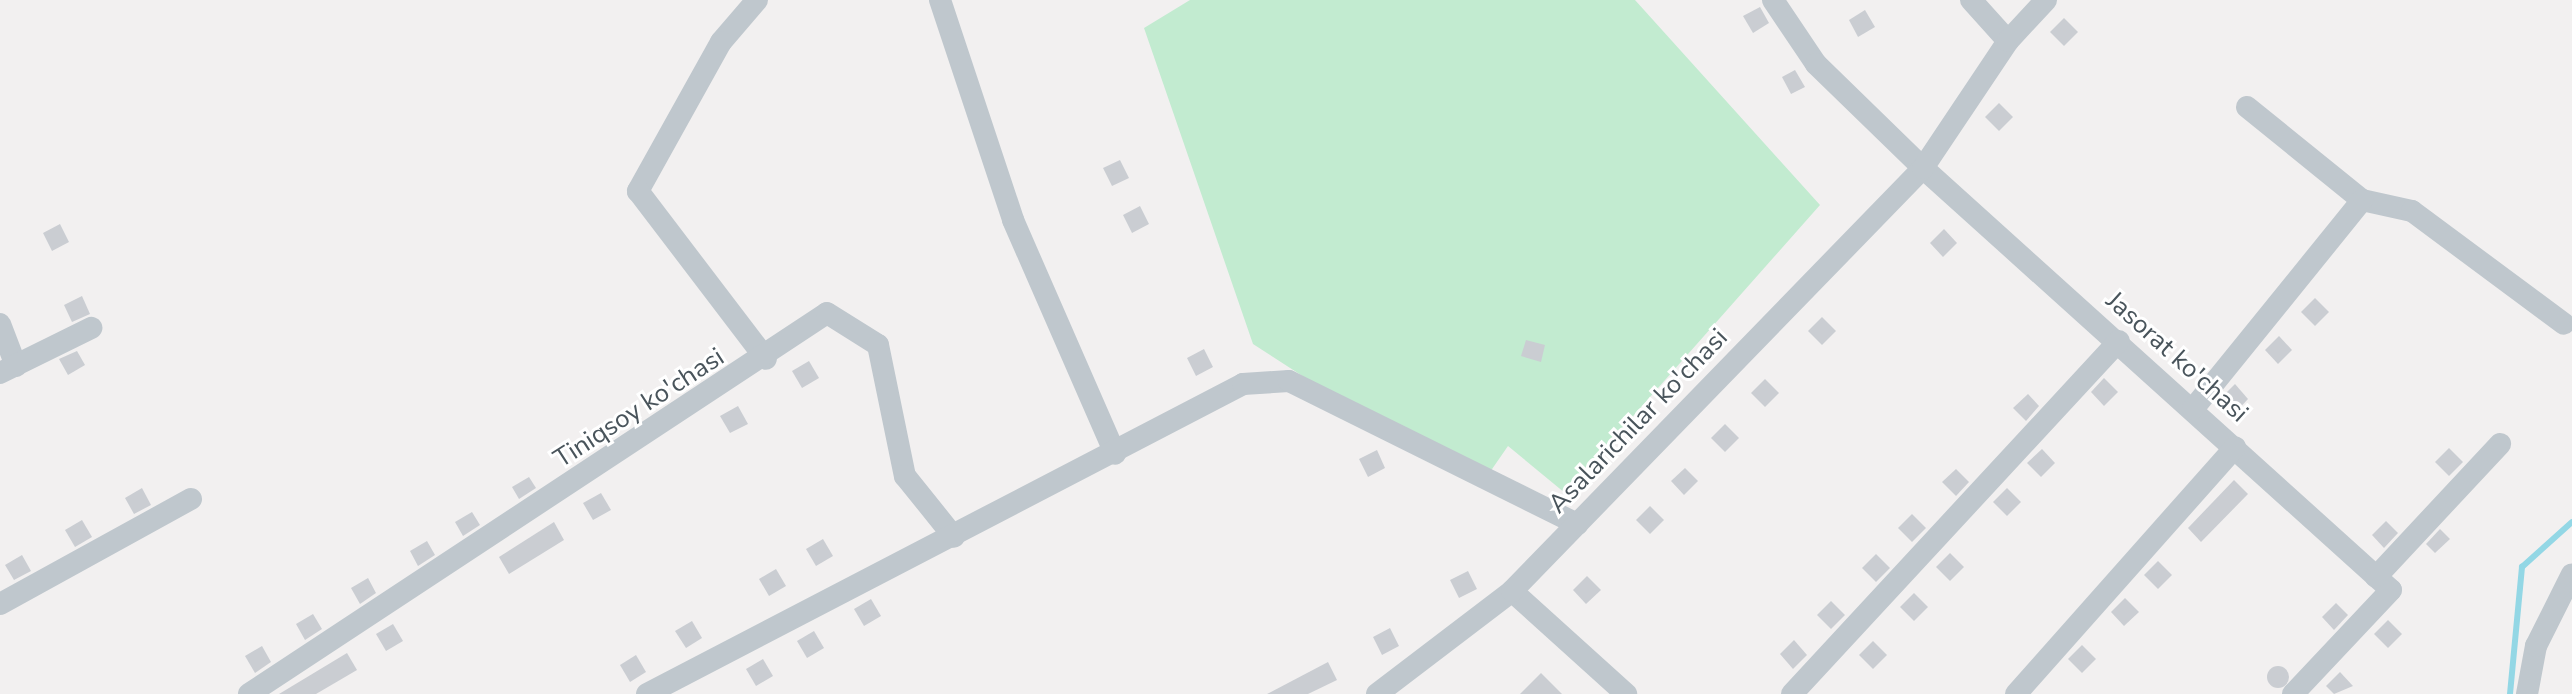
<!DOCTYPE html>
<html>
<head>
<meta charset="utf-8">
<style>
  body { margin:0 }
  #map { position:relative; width:2572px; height:694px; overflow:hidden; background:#f2f0f0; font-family:"Nunito Sans",sans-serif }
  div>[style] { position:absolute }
  .green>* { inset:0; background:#c2ebd0 }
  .stream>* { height:6px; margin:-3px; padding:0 3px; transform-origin:3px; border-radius:3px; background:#93d7e5 }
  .building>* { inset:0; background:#cacdd2 }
  .round { border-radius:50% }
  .street>* { height:22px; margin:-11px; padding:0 11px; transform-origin:11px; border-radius:11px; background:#bfc7cd }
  span { translate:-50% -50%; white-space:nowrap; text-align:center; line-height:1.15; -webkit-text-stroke:6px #fff; paint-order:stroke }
  .street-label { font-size:26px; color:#49545b }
</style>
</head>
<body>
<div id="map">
  <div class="green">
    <div style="clip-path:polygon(1190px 0,1635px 0,1820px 205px,1565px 493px,1508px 446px,1490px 472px,1355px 410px,1253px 344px,1144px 28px)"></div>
  </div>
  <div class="stream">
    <div style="left:2510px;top:694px;width:128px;rotate:-84.6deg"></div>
    <div style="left:2522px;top:567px;width:67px;rotate:-42deg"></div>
  </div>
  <div class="building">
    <div style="clip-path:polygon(1760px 7px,1769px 23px,1753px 33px,1743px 16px)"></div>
    <div style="clip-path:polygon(1865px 10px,1875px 27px,1858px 37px,1849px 20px)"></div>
    <div style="clip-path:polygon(2064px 18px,2078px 32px,2064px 46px,2050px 32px)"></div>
    <div style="clip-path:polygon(1795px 70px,1805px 87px,1791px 94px,1782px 77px)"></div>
    <div style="clip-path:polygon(1999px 103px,2013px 117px,1999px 131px,1985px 117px)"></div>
    <div style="clip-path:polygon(1120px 160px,1129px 178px,1112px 186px,1103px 168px)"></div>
    <div style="clip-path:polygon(1140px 206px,1149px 224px,1132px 233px,1123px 215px)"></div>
    <div style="clip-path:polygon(60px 224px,69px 242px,52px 251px,43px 233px)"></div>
    <div style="clip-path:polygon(1944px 229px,1957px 243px,1943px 257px,1930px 243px)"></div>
    <div style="clip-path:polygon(82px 296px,90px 314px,72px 322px,64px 305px)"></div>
    <div style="clip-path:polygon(2315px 298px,2329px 312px,2315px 326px,2301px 312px)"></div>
    <div style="clip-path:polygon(1822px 317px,1836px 331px,1822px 345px,1808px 331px)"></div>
    <div style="clip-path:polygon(2279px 336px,2292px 350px,2278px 364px,2265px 350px)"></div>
    <div style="clip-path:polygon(1526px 340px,1545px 345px,1541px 362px,1521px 356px)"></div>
    <div style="clip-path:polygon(1204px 349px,1213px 367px,1196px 376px,1187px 358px)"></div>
    <div style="clip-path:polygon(77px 351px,85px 365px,68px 375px,59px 359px)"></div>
    <div style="clip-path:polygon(809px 361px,819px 378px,802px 388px,792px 371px)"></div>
    <div style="clip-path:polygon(2104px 378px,2118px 392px,2104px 406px,2091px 392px)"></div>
    <div style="clip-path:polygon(1765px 379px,1779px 393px,1765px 407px,1751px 393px)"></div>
    <div style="clip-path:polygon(2235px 384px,2248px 399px,2235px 413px,2221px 398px)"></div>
    <div style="clip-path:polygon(2028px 394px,2039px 406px,2026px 421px,2013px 408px)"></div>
    <div style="clip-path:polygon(738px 406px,748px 424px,730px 433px,720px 416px)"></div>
    <div style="clip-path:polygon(1725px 424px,1739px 438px,1725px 452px,1711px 438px)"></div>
    <div style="clip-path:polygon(2449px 448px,2463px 462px,2449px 476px,2435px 462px)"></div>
    <div style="clip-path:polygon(2042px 449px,2055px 463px,2041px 477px,2027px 463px)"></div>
    <div style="clip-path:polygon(1377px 450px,1385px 468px,1368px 477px,1359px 459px)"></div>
    <div style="clip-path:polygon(1685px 468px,1698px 481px,1684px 495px,1671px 481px)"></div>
    <div style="clip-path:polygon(1956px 469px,1969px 482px,1956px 496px,1942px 482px)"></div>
    <div style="clip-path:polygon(529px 477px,536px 488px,519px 499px,512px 487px)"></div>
    <div style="clip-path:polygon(2234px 480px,2248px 494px,2201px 542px,2188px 528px)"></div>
    <div style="clip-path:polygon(142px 488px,151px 505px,134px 514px,125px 498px)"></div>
    <div style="clip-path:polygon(2007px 488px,2021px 502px,2007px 516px,1993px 502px)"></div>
    <div style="clip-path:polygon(601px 493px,611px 510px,593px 520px,583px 503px)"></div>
    <div style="clip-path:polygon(1650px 506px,1664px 520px,1650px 534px,1636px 520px)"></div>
    <div style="clip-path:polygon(472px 512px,480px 525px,463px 536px,455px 522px)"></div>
    <div style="clip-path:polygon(1912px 514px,1926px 528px,1912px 542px,1898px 528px)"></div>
    <div style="clip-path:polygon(82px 520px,92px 537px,75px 547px,65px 530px)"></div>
    <div style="clip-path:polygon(2386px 521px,2398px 533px,2384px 548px,2372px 535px)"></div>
    <div style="clip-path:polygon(554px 522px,564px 540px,509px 574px,499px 557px)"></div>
    <div style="clip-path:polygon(2440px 529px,2450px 539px,2435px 553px,2426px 544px)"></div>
    <div style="clip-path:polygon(823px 539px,833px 556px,816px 566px,806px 549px)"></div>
    <div style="clip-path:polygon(427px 541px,435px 555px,418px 566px,410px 551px)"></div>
    <div style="clip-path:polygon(1950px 553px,1964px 567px,1950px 581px,1936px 567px)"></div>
    <div style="clip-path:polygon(1876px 554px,1890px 568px,1876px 582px,1862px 568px)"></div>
    <div style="clip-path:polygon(22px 555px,31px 571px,14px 580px,5px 565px)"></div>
    <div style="clip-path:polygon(2158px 561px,2172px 575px,2158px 589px,2144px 575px)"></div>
    <div style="clip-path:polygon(776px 569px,786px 586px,769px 596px,759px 579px)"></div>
    <div style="clip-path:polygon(1468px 571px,1477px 589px,1459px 598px,1450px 580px)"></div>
    <div style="clip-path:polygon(1587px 576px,1601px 590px,1586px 604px,1573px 590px)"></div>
    <div style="clip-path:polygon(368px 578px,376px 593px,360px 604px,351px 588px)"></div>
    <div style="clip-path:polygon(1914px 593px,1928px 607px,1914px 621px,1900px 607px)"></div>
    <div style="clip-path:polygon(2125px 598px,2139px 612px,2124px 626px,2111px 612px)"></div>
    <div style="clip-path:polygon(871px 599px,881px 616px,864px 626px,854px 609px)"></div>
    <div style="clip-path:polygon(1831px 601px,1845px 615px,1831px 629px,1817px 615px)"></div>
    <div style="clip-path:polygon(2336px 603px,2348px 615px,2334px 630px,2322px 617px)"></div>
    <div style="clip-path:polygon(313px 614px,322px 629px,305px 640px,296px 624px)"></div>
    <div style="clip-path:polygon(2388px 620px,2402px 634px,2388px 648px,2374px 634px)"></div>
    <div style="clip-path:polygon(692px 621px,702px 638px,686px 648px,675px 631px)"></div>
    <div style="clip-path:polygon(393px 624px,403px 641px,386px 651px,376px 634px)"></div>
    <div style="clip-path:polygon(1390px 628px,1399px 646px,1382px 655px,1373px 637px)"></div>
    <div style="clip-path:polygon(814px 631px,824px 648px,807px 658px,797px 641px)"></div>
    <div style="clip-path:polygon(1794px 640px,1807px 655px,1793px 669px,1780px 654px)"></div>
    <div style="clip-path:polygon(1873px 641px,1887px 655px,1873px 669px,1859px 655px)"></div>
    <div style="clip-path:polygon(2082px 645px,2096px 659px,2082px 673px,2068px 659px)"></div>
    <div style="clip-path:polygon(262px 646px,271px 662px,255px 673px,245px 656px)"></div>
    <div style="clip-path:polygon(347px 653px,357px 670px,316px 694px,279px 694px)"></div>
    <div style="clip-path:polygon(636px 655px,646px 672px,630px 682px,620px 665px)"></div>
    <div style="clip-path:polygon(763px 659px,773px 676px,756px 686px,746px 669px)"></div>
    <div style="clip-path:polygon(1328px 662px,1337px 680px,1308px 694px,1267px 694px)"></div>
    <div class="round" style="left:2267px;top:666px;width:22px;height:22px"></div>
    <div style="clip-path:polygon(2340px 672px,2353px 686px,2334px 694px,2326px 686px)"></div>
    <div style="clip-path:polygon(1541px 673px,1562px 694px,1520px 694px)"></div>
  </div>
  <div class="street">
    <div style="left:757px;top:0;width:55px;rotate:130.6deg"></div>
    <div style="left:721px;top:42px;width:171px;rotate:119.1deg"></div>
    <div style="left:638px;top:191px;width:211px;rotate:52.7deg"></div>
    <div style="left:940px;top:0;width:232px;rotate:71.6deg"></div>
    <div style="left:1013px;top:220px;width:255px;rotate:66.4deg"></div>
    <div style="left:1773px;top:0;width:77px;rotate:56.1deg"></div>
    <div style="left:1816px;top:64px;width:149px;rotate:44.2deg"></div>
    <div style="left:1923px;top:168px;width:630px;rotate:42.04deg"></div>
    <div style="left:2391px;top:590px;width:143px;rotate:133.3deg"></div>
    <div style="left:1971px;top:0;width:55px;rotate:47.9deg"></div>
    <div style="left:2247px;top:107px;width:148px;rotate:39deg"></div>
    <div style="left:2362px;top:200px;width:51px;rotate:12.4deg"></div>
    <div style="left:2412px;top:211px;width:189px;rotate:36.6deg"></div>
    <div style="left:0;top:324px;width:45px;rotate:69.1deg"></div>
    <div style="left:0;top:373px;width:102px;rotate:-26.3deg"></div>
    <div style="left:2193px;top:409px;width:269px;rotate:-51deg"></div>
    <div style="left:2376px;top:577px;width:182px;rotate:-47deg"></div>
    <div style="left:1512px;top:591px;width:154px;rotate:42.1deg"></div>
    <div style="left:0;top:604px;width:218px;rotate:-28.8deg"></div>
    <div style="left:249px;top:694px;width:692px;rotate:-33.39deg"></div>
    <div style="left:827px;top:313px;width:60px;rotate:32.1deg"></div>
    <div style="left:878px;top:345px;width:134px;rotate:78.4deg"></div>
    <div style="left:905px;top:476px;width:78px;rotate:51.2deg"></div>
    <div style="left:647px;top:694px;width:672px;rotate:-27.48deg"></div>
    <div style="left:1243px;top:384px;width:46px;rotate:-3.7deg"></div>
    <div style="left:1289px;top:381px;width:322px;rotate:26.4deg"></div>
    <div style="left:1377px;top:694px;width:170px;rotate:-37.3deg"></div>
    <div style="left:1512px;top:591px;width:590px;rotate:-45.82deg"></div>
    <div style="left:1923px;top:168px;width:153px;rotate:-56.2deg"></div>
    <div style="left:2008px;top:41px;width:56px;rotate:-47.2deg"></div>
    <div style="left:1792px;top:694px;width:481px;rotate:-47.2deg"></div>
    <div style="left:2016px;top:694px;width:330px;rotate:-48.4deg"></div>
    <div style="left:2527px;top:694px;width:49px;rotate:-79.4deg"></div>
    <div style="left:2536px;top:646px;width:80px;rotate:-63.4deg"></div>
  </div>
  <div class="street-label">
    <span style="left:2177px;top:357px;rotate:42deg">Jasorat ko'chasi</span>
    <span style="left:639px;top:408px;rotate:-33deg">Tiniqsoy ko'chasi</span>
    <span style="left:1638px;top:421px;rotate:-46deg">Asalarichilar ko'chasi</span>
  </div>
</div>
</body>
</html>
